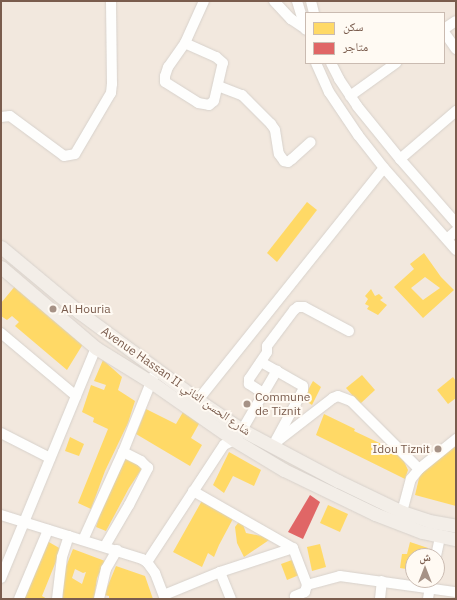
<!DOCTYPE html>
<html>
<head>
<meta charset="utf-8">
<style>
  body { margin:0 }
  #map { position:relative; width:457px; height:600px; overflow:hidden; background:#f9f5f0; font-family:"IBM Plex Sans","Noto Naskh Arabic",sans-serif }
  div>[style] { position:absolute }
  .residential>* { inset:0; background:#f2e8de }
  .homes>* { inset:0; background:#ffd966 }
  .shops>* { inset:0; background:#e06666 }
  .roads { filter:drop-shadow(0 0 1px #d7d1cb) drop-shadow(0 0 1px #d7d1cb) }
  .minor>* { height:10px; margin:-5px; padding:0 5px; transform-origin:5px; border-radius:5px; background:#fefefd }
  .major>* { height:13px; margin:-6.5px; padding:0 6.5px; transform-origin:6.5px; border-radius:6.5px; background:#f3eee8 }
  .dots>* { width:11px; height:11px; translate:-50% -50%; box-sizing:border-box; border:2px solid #fffaf3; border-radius:50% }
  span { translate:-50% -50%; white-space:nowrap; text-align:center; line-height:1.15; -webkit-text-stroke:4px #fffaf3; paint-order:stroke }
  .poi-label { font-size:12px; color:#7a5c4d }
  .left { translate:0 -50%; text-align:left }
  .right { translate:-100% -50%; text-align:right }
  .street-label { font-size:12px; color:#7a5c4d }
  .frame { position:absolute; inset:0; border:2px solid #7a5c4d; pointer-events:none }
  .legend { position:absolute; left:305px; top:12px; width:140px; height:52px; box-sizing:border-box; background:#fffaf3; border:1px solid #cabbb1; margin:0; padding:5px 7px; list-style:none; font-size:12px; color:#7a5c4d }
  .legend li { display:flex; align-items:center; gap:8px; height:20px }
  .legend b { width:20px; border:1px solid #cabbb1 }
  .north { position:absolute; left:405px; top:548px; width:40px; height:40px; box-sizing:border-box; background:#fffaf3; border:1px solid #cabbb1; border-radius:50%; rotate:0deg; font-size:11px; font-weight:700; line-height:16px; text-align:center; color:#7a5c4d }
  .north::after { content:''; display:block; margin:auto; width:14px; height:18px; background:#a69286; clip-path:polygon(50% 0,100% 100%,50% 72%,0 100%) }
</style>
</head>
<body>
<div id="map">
  <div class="residential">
    <div style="clip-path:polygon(evenodd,1px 1px,456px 1px,456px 599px,1px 599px,1px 1px,306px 13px,444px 13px,444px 63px,306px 63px,306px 13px,1px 1px,413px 556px,437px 556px,437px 580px,413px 580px,413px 556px)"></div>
  </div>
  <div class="homes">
    <div style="clip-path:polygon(307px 202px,317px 210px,277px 262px,267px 253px)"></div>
    <div style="clip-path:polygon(evenodd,424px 253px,441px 277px,454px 290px,423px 318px,394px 287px,414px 269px,410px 264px,424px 253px,425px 277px,440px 288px,423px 300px,411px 288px,425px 277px)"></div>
    <div style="clip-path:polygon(16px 285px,32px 298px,30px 302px,35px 304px,37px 302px,83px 344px,67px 370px,15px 326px,19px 322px,12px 316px,7px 320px,1px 316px,1px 303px)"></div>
    <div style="clip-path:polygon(371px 289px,375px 296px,379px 294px,383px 298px,380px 300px,387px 305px,378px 315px,367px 309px,369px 306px,365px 304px,368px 299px,365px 296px)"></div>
    <div style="clip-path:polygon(103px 360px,122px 377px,118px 390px,135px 401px,128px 423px,105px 471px,91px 509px,78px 503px,108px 429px,93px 422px,94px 418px,82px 412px,91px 385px,104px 390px,106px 385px,94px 381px)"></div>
    <div style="clip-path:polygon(362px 375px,375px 390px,360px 404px,346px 388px)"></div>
    <div style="clip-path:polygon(453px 377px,456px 381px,456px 398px,448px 404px,437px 390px)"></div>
    <div style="clip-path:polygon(313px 381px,321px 387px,312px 405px,303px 399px)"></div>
    <div style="clip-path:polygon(146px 409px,176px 424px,183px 412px,200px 422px,191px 438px,202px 445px,190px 466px,136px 434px)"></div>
    <div style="clip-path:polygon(324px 414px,355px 429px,354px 431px,390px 448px,402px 457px,408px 470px,405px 479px,316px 435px)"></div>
    <div style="clip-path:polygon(70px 437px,84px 444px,79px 456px,65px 451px)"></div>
    <div style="clip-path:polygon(454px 445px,456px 446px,456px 506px,415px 495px,420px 474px)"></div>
    <div style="clip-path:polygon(229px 452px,261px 470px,254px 486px,233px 476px,224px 493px,213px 485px)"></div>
    <div style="clip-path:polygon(126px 458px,143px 467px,129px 488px,106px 531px,96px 527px,103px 505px)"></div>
    <div style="clip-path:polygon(204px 497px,235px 515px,219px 545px,214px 557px,208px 553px,202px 567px,173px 552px)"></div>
    <div style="clip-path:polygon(328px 505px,348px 514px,340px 532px,320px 523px)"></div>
    <div style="clip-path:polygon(241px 519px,246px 533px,272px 538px,244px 557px,237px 543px,235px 527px)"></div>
    <div style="clip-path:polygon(47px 541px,61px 549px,42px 596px,47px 599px,22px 599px)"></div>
    <div style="clip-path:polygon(410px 542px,428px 548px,426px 556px,413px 556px,413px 570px,400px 568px,402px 554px,407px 554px)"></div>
    <div style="clip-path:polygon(320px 544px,326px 567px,312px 571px,307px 547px)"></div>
    <div style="clip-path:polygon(evenodd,73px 549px,105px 561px,97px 578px,94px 599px,63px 599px,61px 579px,73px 549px,75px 569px,83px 573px,86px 572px,82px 584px,72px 578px,75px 569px)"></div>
    <div style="clip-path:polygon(292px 560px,299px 575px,287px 580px,281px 564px)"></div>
    <div style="clip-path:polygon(116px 566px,145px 576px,153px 599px,109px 599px,109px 596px,104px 595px)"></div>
  </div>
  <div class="shops">
    <div style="clip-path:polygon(310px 495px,320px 502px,303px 539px,288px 532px)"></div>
  </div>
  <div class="roads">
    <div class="minor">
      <div style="left:274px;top:1px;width:25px;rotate:47deg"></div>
      <div style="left:291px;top:19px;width:18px;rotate:34deg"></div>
      <div style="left:297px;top:1px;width:30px;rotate:73deg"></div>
      <div style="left:311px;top:1px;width:12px;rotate:76deg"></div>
      <div style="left:444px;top:29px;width:14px;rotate:-34deg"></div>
      <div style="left:444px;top:32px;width:21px;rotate:55deg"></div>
      <div style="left:185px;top:43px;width:29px;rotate:125deg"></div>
      <div style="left:168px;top:67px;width:9px;rotate:108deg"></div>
      <div style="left:165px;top:76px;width:6px;rotate:90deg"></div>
      <div style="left:165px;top:82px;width:39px;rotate:32deg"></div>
      <div style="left:198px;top:103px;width:11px;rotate:10deg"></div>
      <div style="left:209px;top:105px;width:6px;rotate:-39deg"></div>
      <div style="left:214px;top:101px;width:39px;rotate:-77deg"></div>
      <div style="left:223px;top:63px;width:9px;rotate:-139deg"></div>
      <div style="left:216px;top:57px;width:34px;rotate:-156deg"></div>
      <div style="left:185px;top:43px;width:46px;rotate:-65.7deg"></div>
      <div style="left:316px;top:63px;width:32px;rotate:66deg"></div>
      <div style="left:329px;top:92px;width:52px;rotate:56deg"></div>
      <div style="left:358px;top:135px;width:42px;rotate:51.8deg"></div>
      <div style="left:384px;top:168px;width:109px;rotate:48.7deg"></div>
      <div style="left:331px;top:63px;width:18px;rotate:63deg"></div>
      <div style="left:339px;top:79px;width:32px;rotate:56deg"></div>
      <div style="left:357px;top:106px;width:68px;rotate:50.9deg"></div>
      <div style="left:400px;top:159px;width:85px;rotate:48.8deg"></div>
      <div style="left:218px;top:86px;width:26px;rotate:21deg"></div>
      <div style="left:242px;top:95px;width:41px;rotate:45deg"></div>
      <div style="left:271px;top:124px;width:7px;rotate:56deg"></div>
      <div style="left:275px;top:130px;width:24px;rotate:81deg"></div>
      <div style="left:279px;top:154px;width:9px;rotate:54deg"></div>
      <div style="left:284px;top:161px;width:4px;rotate:14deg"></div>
      <div style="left:288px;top:162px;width:5px;rotate:-37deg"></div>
      <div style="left:292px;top:159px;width:25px;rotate:-42deg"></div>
      <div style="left:350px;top:96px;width:57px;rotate:-35.7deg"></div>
      <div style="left:1px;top:117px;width:9px;rotate:-6deg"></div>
      <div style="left:10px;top:116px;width:67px;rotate:36.5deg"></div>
      <div style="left:64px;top:156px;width:11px;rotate:-10deg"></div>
      <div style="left:75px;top:154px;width:71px;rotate:-59.5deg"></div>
      <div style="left:111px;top:93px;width:9px;rotate:-84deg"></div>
      <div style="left:112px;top:84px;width:83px;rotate:-90.7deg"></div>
      <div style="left:400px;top:159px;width:74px;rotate:-40.6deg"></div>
      <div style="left:447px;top:239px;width:12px;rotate:-42deg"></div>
      <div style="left:1px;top:333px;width:98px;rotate:40deg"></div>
      <div style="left:261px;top:362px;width:48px;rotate:29.7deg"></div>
      <div style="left:303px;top:386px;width:4px;rotate:90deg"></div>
      <div style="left:303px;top:390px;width:57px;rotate:118.4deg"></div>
      <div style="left:263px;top:393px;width:17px;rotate:-147deg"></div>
      <div style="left:249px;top:384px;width:5px;rotate:-90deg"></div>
      <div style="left:249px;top:379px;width:32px;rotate:-56deg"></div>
      <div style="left:267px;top:352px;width:6px;rotate:-90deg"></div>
      <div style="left:267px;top:346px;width:45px;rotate:-53.1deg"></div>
      <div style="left:294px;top:310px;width:5px;rotate:-37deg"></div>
      <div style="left:298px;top:307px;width:6px"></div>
      <div style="left:304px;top:307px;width:51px;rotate:28.1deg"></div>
      <div style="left:198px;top:400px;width:297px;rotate:-51.3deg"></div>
      <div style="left:1px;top:433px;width:55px;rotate:27deg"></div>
      <div style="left:271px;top:446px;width:78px;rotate:-37.7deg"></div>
      <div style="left:333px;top:398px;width:5px;rotate:-22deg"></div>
      <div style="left:338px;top:396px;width:14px;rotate:21deg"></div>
      <div style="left:351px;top:401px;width:96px;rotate:45deg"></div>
      <div style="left:193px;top:491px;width:115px;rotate:29.7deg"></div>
      <div style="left:293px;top:548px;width:40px;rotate:69deg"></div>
      <div style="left:307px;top:585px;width:7px;rotate:106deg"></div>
      <div style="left:305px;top:592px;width:11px;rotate:158deg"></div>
      <div style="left:402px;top:512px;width:34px;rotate:-75deg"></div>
      <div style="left:411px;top:479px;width:13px;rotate:-51deg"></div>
      <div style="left:419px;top:469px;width:48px;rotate:-39deg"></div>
      <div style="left:1px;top:515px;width:148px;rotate:17.3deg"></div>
      <div style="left:142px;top:559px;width:6px;rotate:31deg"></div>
      <div style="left:147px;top:562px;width:14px;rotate:54deg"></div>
      <div style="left:155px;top:573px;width:28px;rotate:69deg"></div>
      <div style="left:83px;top:540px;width:97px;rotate:-65.6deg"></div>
      <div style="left:123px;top:452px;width:81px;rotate:-68.2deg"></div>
      <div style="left:105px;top:546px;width:48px;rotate:-59.7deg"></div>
      <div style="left:129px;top:505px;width:42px;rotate:-62.8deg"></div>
      <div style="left:148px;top:468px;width:10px;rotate:-135deg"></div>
      <div style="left:141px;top:461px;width:20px;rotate:-153deg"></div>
      <div style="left:436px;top:556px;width:19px;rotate:-78deg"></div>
      <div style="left:147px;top:562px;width:140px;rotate:-56.7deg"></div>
      <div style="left:224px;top:445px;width:11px;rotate:-27deg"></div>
      <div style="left:234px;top:440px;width:13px;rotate:-51deg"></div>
      <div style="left:242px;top:430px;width:69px;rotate:-59.7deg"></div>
      <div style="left:220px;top:572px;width:29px;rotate:68deg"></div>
      <div style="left:1px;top:578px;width:249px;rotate:-67.6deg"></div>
      <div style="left:307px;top:585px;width:34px;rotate:-15deg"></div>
      <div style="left:340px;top:576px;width:117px;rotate:7.9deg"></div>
      <div style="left:164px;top:595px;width:61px;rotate:-22.3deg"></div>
      <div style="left:220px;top:572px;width:77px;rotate:-18.2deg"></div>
      <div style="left:19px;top:599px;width:75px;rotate:-67.2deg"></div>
      <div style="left:57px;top:599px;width:42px;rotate:-83.2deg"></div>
      <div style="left:62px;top:557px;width:22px;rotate:-72deg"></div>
      <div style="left:99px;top:599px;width:31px;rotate:-77deg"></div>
      <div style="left:106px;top:569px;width:22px;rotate:-60deg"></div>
      <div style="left:380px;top:599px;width:18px;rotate:-84deg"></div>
      <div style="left:428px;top:599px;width:19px;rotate:-81deg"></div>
    </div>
    <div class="major">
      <div style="left:1px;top:247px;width:102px;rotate:39.8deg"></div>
      <div style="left:79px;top:312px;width:148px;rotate:36.5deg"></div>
      <div style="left:198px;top:400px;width:53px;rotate:34.3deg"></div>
      <div style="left:242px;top:430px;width:109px;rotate:28deg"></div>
      <div style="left:338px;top:481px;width:71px;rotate:25.8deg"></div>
      <div style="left:402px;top:512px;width:28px;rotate:18deg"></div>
      <div style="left:429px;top:521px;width:27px;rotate:10deg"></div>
      <div style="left:1px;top:267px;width:125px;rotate:40.5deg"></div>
      <div style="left:96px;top:348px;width:65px;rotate:31.7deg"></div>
      <div style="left:151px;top:382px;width:101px;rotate:34.9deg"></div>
      <div style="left:234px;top:440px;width:58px;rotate:31deg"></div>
      <div style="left:284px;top:470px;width:101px;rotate:25.8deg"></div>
      <div style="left:375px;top:514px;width:50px;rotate:21deg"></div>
      <div style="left:422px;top:532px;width:35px;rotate:12deg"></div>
    </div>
  </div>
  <div class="dots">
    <div style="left:53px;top:309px;background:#a69286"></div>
    <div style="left:247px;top:404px;background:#a69286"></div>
    <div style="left:438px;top:449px;background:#a69286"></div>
  </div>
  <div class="poi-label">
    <span class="left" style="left:61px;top:309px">Al Houria</span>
    <span class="left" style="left:255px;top:404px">Commune<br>de Tiznit</span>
    <span class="right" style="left:430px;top:449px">Idou Tiznit</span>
  </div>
  <div class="street-label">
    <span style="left:176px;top:381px;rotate:35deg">Avenue Hassan II شارع الحسن الثاني</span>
  </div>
  <div class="frame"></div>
  <ul class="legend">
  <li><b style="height:11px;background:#ffd966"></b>سكن</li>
  <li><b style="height:11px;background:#e06666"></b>متاجر</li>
  </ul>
  <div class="north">ش</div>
</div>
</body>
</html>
